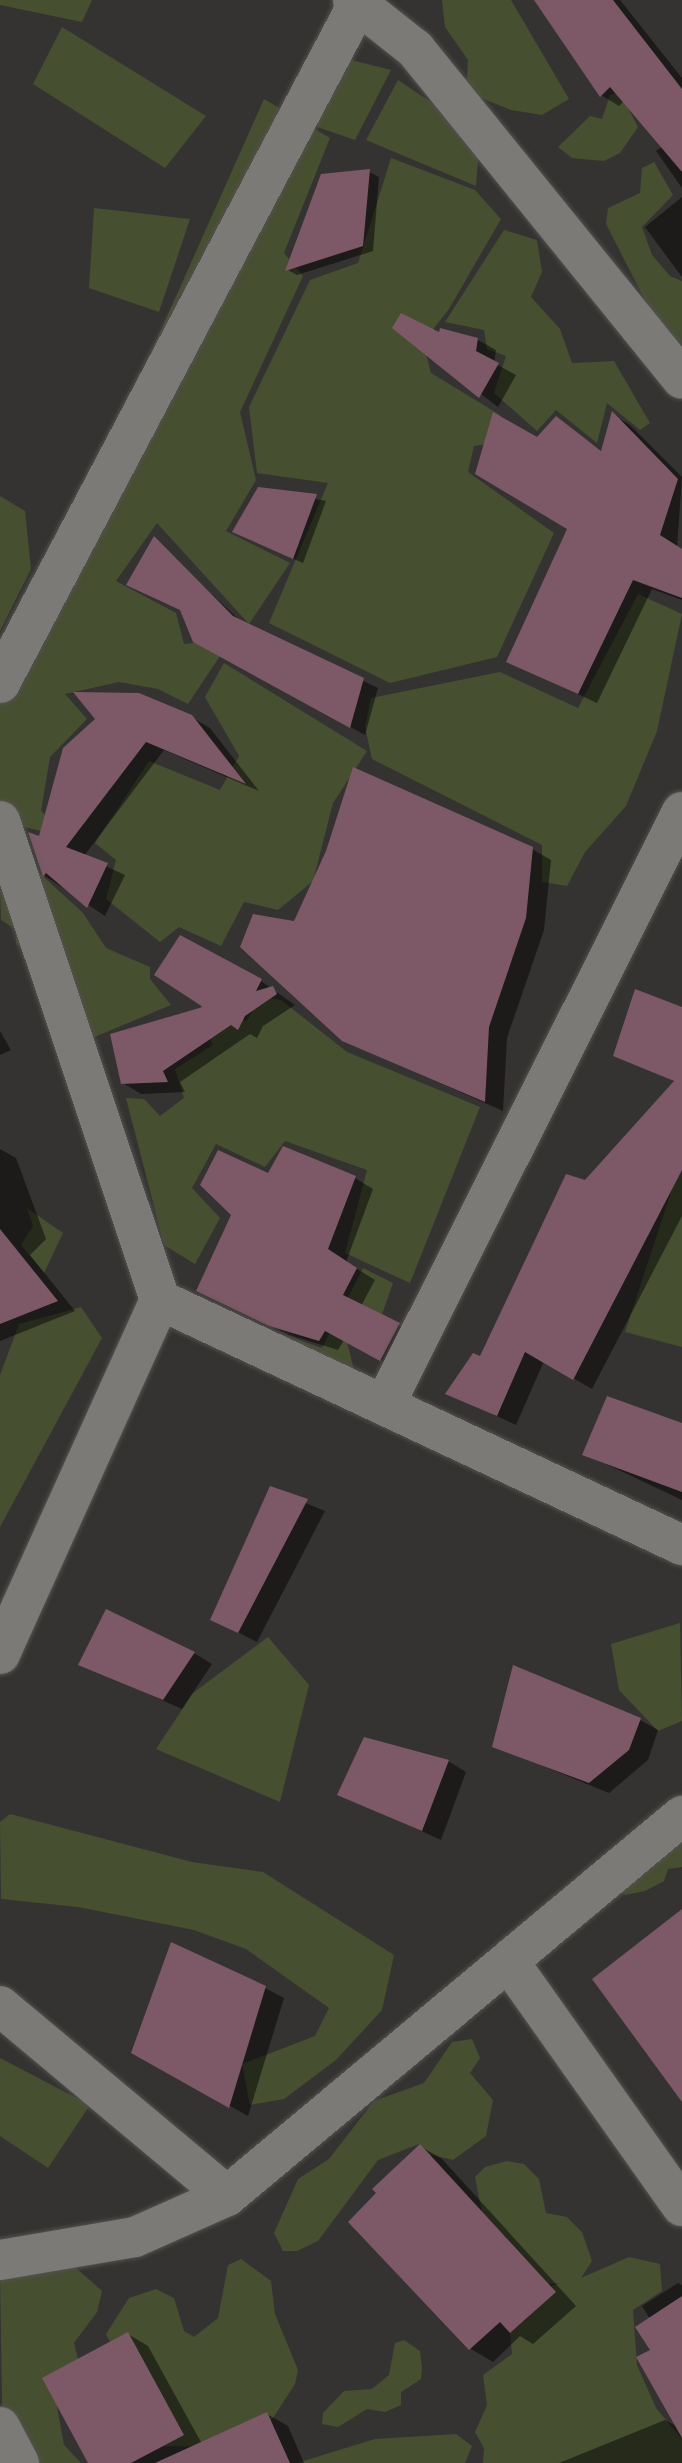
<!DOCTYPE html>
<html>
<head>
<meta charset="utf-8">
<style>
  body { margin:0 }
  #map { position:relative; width:682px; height:2463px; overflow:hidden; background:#353331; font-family:Montserrat,sans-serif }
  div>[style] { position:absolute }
  .green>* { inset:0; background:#474f31 }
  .shadow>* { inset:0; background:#0007 }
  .building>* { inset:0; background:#7d5967 }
  .roads { filter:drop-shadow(0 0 2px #53514f) drop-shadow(0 0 2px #53514f) }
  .street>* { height:40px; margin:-20px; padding:0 20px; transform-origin:20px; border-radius:20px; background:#7c7a77 }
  span { translate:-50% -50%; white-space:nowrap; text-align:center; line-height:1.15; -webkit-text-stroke:6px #2b2927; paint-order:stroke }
</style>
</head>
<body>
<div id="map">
  <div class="green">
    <div style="clip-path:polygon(0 0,92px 0,82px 22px,0 5px)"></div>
    <div style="clip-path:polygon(442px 0,511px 0,569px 99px,542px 115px,511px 110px,466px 92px,468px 60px,445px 27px)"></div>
    <div style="clip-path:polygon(62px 27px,206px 116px,165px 168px,33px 84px)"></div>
    <div style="clip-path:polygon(319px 52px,391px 70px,355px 140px,303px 122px,330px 138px,284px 253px,303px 276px,240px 412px,256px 480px,226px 531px,290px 563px,249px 624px,157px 523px,116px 581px,176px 613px,184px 644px,219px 640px,224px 650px,188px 704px,158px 689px,119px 682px,65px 694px,87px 719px,50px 757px,41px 811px,53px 822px,45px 832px,0 821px,0 691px,264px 99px,290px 114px)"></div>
    <div style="clip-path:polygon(398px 80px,480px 135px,476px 186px,366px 140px)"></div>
    <div style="clip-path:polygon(624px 90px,636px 95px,628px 108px,638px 127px,620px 153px,604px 161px,572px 158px,558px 147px,590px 116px,602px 119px,610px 95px)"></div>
    <div style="clip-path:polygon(391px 158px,475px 190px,501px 219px,449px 309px,423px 342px,431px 373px,500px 415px,488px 444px,474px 446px,468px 472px,554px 533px,497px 657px,390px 683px,269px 623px,328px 483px,257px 473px,249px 407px,310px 280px,358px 263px)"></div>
    <div style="clip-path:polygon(654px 162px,673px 195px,642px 227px,652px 255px,670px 276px,682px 281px,682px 345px,649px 308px,606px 224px,608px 208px,640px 193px,642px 168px)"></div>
    <div style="clip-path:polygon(94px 208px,190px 219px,159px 312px,89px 288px)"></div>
    <div style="clip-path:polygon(504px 230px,537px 240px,542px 272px,531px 297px,560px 329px,572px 363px,614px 361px,650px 423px,640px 430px,607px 403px,597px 443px,556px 410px,537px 431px,494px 393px,506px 356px,487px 349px,484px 330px,445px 322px)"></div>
    <div style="clip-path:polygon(0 496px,25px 511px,31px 569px,0 631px)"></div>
    <div style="clip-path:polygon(638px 594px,682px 614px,657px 731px,626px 806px,585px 852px,567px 886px,542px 882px,542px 845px,372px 759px,365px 727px,371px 698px,500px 672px,578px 708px)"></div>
    <div style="clip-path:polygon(224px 663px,367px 751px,333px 803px,313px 881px,278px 910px,244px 902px,221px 946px,179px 927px,160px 942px,106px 899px,116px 860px,95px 843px,149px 761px,220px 790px,239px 756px,205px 697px)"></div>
    <div style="clip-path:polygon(32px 866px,83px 913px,106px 948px,150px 967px,150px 979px,171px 1005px,80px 1043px,42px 961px,16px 944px,16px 930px,1px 920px,0 885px)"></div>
    <div style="clip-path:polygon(215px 992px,246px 1022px,261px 997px,281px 1000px,347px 1052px,480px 1107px,410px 1283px,345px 1253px,367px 1170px,285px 1141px,265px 1167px,216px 1144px,192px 1188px,220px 1218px,195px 1264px,164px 1245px,126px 1098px,144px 1099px,160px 1116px,184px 1098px,175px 1069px,213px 1045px,197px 1011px)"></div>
    <div style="clip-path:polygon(679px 1168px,682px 1170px,682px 1347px,625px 1332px)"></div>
    <div style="clip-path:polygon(27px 1208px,63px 1233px,44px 1273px,21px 1245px,33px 1226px)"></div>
    <div style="clip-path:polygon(363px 1268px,393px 1283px,380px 1320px,347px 1342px,355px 1374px,275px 1332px,322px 1348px)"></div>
    <div style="clip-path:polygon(81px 1307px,102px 1338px,0 1527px,0 1375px,19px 1324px)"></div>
    <div style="clip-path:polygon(680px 1623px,682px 1721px,658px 1731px,619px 1690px,611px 1644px)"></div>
    <div style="clip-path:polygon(268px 1637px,309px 1685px,280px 1802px,156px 1749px,193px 1693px)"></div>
    <div style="clip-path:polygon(10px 1814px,192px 1862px,263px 1872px,394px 1955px,382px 2010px,336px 2060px,284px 2099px,250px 2105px,242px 2064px,315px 2036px,329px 2008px,246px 1949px,194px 1930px,78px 1907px,1px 1899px,0 1822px)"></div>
    <div style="clip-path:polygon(682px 1829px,682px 1867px,668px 1869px,664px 1881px,645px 1891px,625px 1895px,615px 1886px)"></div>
    <div style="clip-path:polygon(472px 2039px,480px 2058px,470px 2073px,493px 2100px,486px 2136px,453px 2160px,429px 2154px,419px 2144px,378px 2160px,318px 2241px,297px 2251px,283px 2251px,274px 2233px,298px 2179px,329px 2159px,374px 2101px,424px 2083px,452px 2042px)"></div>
    <div style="clip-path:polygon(0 2058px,90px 2105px,48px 2168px,0 2136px)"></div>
    <div style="clip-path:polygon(507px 2161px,524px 2164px,539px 2179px,546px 2213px,567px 2217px,582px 2232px,592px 2261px,581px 2278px,629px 2257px,660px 2264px,662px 2291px,633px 2310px,637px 2365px,656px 2408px,682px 2439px,682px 2463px,483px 2463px,484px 2448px,475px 2432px,487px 2405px,483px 2375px,512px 2354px,510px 2333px,529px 2317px,537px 2291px,560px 2283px,548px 2284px,508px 2255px,506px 2236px,497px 2238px,484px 2223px,475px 2177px,485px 2167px)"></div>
    <div style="clip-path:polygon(241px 2259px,271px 2281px,275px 2314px,298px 2370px,295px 2384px,271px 2421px,225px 2447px,162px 2446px,106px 2334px,129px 2298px,156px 2289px,174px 2298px,184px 2331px,194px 2337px,218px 2318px,228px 2265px)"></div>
    <div style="clip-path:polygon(75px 2267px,102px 2291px,97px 2312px,74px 2343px,78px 2359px,66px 2402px,57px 2407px,64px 2445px,81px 2463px,3px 2463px,0 2276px)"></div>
    <div style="clip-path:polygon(404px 2340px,420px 2351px,422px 2368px,421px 2379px,401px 2392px,401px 2405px,385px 2412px,367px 2409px,338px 2427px,322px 2424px,323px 2413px,344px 2391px,372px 2389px,389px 2375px,395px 2343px)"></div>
    <div style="clip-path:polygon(456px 2434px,472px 2446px,465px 2463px,297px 2463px,375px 2439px)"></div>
  </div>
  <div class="shadow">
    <div style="clip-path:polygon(536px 0,620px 0,682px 78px,682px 188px,656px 151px,663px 146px,624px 101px,619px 106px,601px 95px)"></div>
    <div style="clip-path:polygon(369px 172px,379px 177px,373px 251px,297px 275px,288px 270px)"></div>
    <div style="clip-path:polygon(682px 197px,682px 277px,645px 227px)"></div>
    <div style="clip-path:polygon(394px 328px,478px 340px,496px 350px,494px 363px,516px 375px,498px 407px)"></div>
    <div style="clip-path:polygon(613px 415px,630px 425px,682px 477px,677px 548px,682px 550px,682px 600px,652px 589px,597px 703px,509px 662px,569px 528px,538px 440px,556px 419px,603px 452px)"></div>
    <div style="clip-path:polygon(259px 489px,326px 501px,303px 563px,244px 537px)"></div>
    <div style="clip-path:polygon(155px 542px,244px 624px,378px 688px,365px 735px,210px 650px)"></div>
    <div style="clip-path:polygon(191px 717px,210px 728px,259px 791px,164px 750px,84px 856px,125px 875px,105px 916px,45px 876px,31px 835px,41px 839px,65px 749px)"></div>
    <div style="clip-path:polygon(532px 849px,551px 860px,544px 930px,507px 1038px,503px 1111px,343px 1040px,295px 923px)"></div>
    <div style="clip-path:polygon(261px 981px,295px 1005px,263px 1026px,257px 1038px,250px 1034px,180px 1082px,185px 1092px,141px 1094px,123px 1083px,208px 1007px)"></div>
    <div style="clip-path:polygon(682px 1009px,682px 1085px,616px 1055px)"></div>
    <div style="clip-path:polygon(0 1031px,11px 1050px,0 1055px)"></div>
    <div style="clip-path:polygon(682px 1112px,682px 1216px,592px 1389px,544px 1361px,516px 1425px,448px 1393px,481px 1359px,585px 1182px)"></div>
    <div style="clip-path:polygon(0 1149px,16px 1158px,46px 1239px,30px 1255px,75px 1311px,0 1341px)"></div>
    <div style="clip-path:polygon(269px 1175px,355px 1178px,373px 1189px,346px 1262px,375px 1280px,361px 1306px,417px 1335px,399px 1370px,344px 1340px,338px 1350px,289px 1335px,198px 1290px)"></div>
    <div style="clip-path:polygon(682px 1427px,682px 1500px,585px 1454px)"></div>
    <div style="clip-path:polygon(271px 1489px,325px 1511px,257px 1642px,212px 1619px)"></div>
    <div style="clip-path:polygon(194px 1653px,212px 1664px,182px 1709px,81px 1664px)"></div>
    <div style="clip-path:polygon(640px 1720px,658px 1730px,648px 1760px,609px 1793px,494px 1746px)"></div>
    <div style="clip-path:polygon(448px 1761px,466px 1772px,441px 1840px,340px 1794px)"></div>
    <div style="clip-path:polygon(265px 1988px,284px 1998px,248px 2116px,133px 2052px)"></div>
    <div style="clip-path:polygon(420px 2146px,442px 2159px,576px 2306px,533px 2344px,520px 2336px,493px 2362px,471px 2349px,350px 2222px)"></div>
    <div style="clip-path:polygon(678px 2283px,682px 2285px,682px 2463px,559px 2463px,665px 2420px,678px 2427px,653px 2350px,650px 2319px,642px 2306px)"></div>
    <div style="clip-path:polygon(128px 2334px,148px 2346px,202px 2444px,267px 2414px,288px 2426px,304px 2463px,90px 2463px)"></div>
  </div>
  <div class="building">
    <div style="clip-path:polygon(534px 0,613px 0,682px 89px,682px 172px,610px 87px,600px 97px)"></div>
    <div style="clip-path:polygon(370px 169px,363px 246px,285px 271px,321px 174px)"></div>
    <div style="clip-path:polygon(401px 313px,439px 332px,440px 328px,478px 338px,476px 351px,499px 363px,479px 398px,392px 328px)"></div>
    <div style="clip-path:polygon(612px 411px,678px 479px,660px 535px,682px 549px,682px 598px,633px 580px,578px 694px,506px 662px,567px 529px,475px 474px,493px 412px,537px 437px,556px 416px,601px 451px)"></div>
    <div style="clip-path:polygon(258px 487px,317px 494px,293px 559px,232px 532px)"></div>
    <div style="clip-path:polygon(154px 536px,233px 616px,364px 678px,350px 728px,193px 642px,180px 610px,126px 585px)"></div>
    <div style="clip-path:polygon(73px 692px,139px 693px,192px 715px,246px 784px,146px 742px,66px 847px,108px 863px,87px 908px,46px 873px,43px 877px,28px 832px,39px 836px,63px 748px,95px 719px)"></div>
    <div style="clip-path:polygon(353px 767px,533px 847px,526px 918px,489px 1027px,485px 1102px,342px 1041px,240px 947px,253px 914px,294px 921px,326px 851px)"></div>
    <div style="clip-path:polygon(180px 935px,262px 979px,256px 991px,273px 986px,277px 994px,245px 1016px,238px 1030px,231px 1025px,163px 1071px,168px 1082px,121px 1084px,110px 1034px,203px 1007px,154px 975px)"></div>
    <div style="clip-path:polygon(635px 989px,682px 1007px,682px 1170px,573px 1380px,525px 1352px,497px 1416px,445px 1394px,473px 1353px,480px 1356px,566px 1174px,585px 1180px,674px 1081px,613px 1056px)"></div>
    <div style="clip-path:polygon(283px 1146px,356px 1176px,328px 1249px,357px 1268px,343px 1295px,400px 1323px,380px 1361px,325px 1331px,319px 1341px,269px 1326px,196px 1291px,231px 1215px,200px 1185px,218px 1150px,268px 1173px)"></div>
    <div style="clip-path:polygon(0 1229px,58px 1301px,0 1324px)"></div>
    <div style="clip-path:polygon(607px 1396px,682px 1423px,682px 1492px,582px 1455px)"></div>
    <div style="clip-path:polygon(270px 1486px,308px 1499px,238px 1633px,210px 1620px)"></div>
    <div style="clip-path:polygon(106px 1609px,195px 1652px,163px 1700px,78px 1665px)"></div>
    <div style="clip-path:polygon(513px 1665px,641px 1718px,629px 1750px,589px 1783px,492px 1747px)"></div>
    <div style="clip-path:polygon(364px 1737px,449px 1760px,422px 1831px,337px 1795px)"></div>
    <div style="clip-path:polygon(682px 1909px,682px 2102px,592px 1979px)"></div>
    <div style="clip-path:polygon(171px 1942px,266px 1986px,229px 2108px,131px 2053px)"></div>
    <div style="clip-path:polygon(420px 2144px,556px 2292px,510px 2333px,500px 2322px,469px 2350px,348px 2222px,376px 2193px,372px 2189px)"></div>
    <div style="clip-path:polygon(682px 2296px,682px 2438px,636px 2357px,650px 2350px,635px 2327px)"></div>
    <div style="clip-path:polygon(128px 2332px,184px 2435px,131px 2463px,88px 2463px,42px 2378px)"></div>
    <div style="clip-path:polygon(267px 2412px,290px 2463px,155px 2463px)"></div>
  </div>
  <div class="roads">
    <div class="street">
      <div style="left:353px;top:0;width:79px;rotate:38.3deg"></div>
      <div style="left:415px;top:49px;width:424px;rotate:51deg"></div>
      <div style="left:0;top:683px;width:772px;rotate:-62.21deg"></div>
      <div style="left:0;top:821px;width:505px;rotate:71.53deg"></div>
      <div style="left:160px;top:1300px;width:577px;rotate:25.14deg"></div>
      <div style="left:386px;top:1402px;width:660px;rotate:-63.36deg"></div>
      <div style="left:0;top:1654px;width:388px;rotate:-65.7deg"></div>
      <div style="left:509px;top:1962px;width:299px;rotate:54.7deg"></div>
      <div style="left:0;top:2006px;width:296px;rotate:39.9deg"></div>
      <div style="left:0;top:2260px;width:137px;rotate:-9.7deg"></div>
      <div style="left:135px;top:2237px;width:101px;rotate:-24deg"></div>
      <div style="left:227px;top:2196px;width:593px;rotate:-39.87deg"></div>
      <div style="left:0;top:2427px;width:41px;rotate:62.2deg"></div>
    </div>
  </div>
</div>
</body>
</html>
